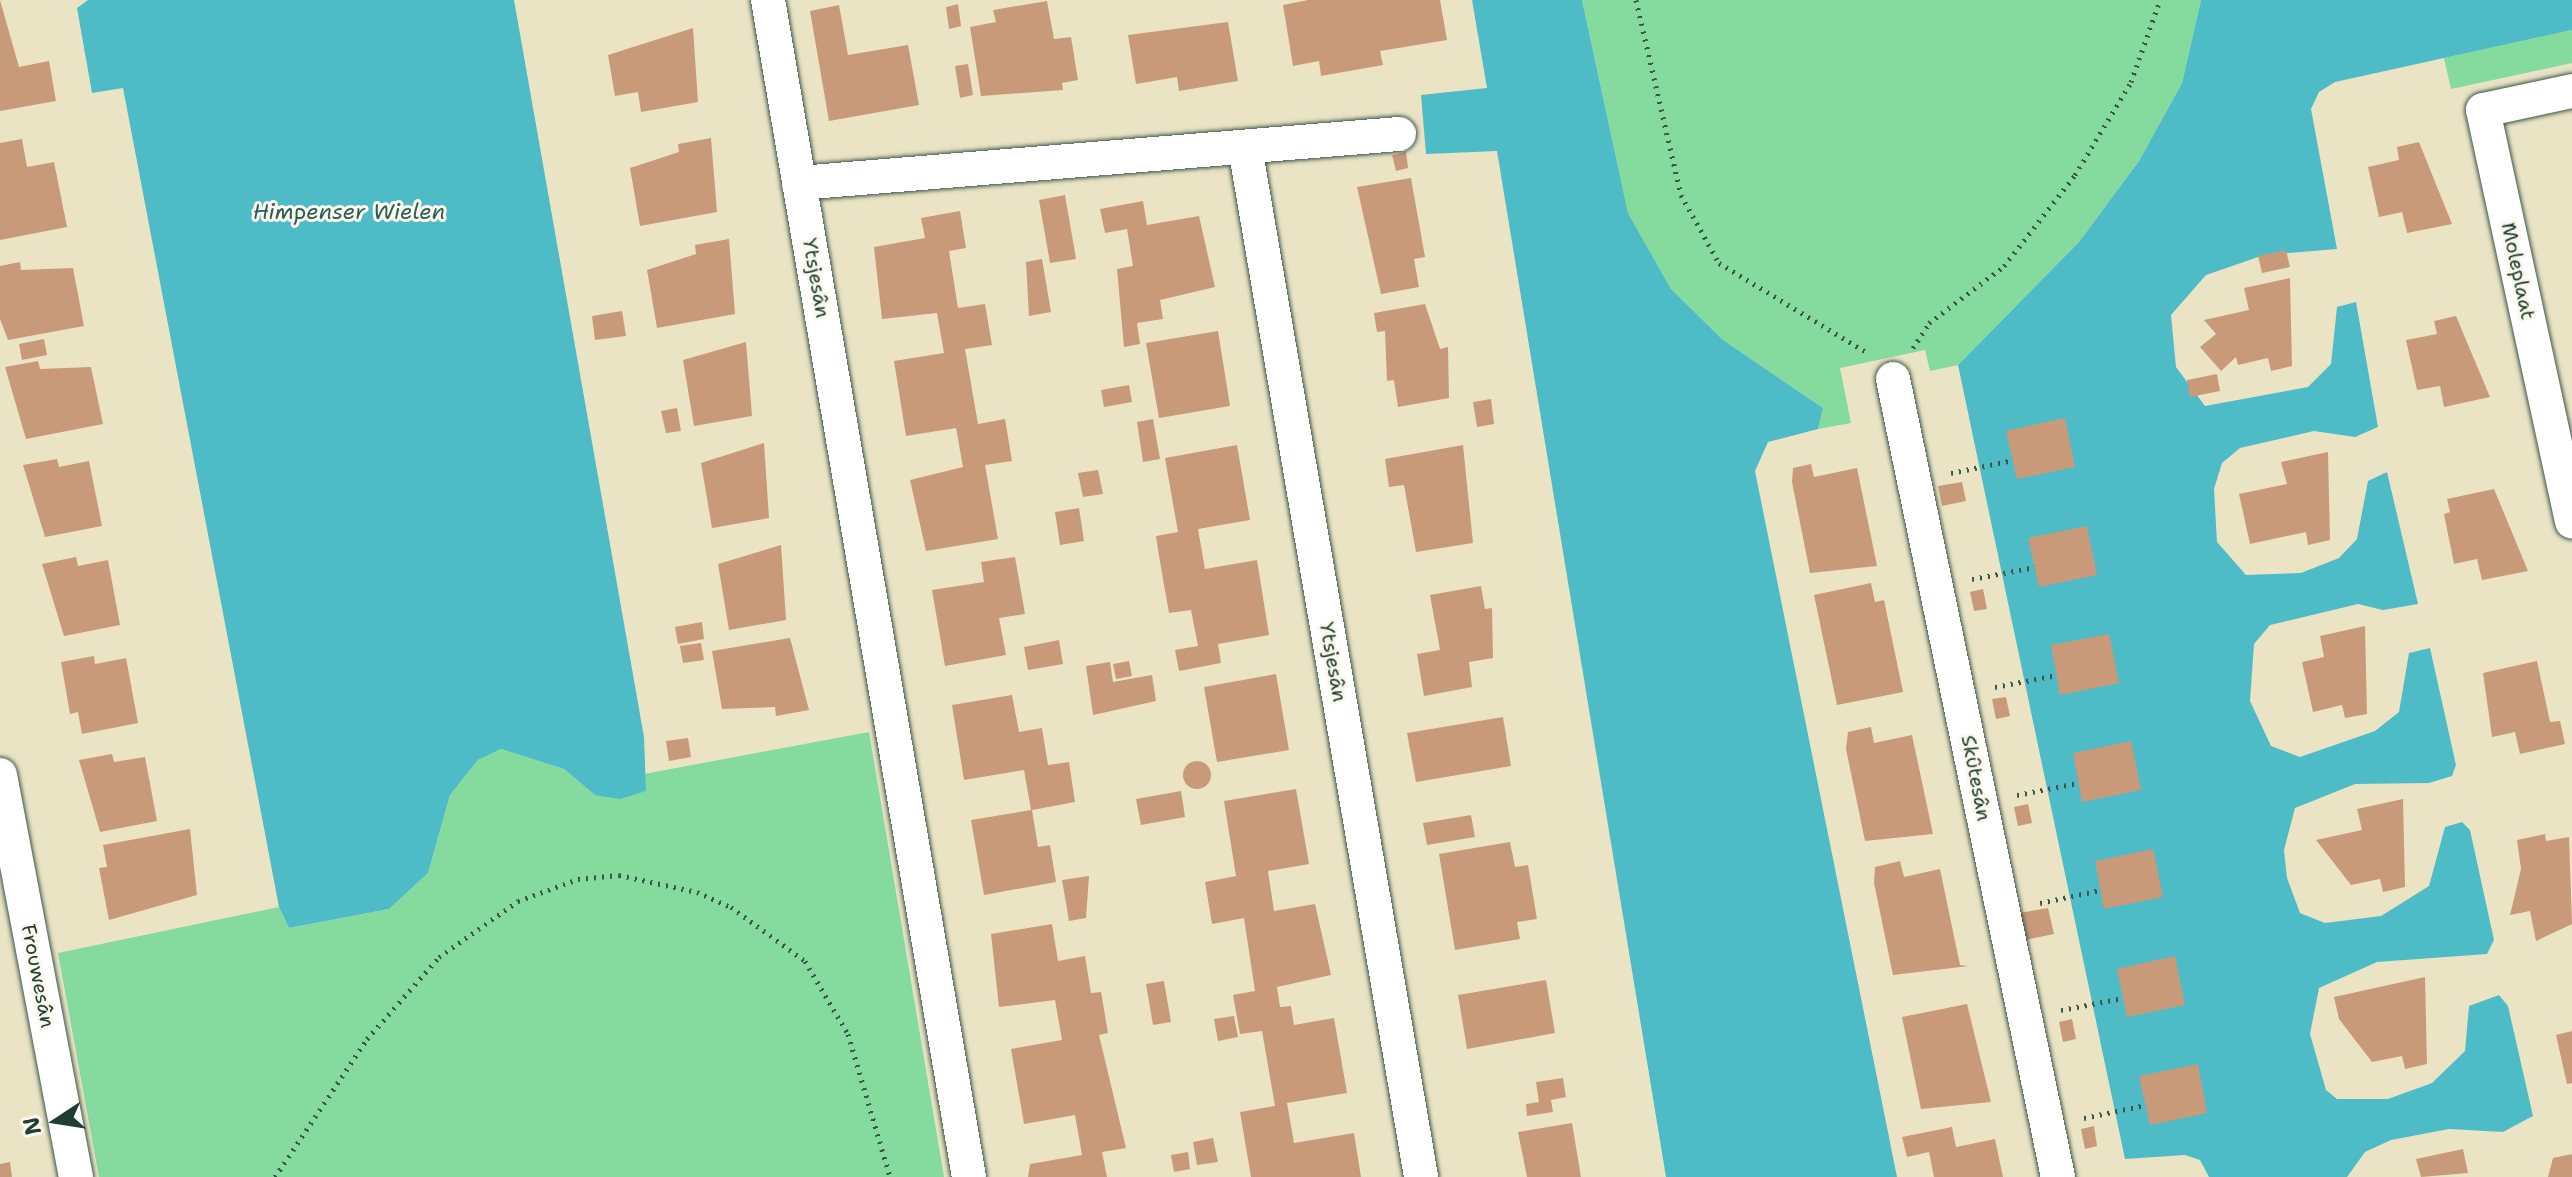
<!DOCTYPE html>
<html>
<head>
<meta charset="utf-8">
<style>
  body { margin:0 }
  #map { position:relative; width:2572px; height:1177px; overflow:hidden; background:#eae4c5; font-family:"Shantell Sans",sans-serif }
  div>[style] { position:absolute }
  .green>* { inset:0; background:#85da9d }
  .water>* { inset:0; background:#4ebcc7 }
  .building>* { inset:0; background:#c99a79 }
  .round { border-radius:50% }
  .path>* { height:5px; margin-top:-2.5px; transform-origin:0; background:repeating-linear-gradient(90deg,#3d564a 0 2px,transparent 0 8px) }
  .roads { filter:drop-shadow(0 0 2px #3d564a) drop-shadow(0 0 2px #3d564a) }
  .street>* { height:34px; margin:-17px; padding:0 17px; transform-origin:17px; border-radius:17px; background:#fff }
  span { translate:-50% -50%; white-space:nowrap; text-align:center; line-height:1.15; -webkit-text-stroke:6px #fbf7ec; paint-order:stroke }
  .street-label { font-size:20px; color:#1f3d34 }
  .water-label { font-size:22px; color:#2b5d59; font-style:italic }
  .north { position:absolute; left:16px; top:1081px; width:80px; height:80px; -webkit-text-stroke:6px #fbf7ec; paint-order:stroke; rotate:258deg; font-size:22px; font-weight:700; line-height:32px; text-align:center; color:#1f3d34 }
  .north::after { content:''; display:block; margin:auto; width:28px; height:36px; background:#1f3d34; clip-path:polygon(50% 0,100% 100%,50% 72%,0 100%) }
</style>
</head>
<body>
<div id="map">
  <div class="green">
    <div style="clip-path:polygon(1582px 0,2201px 0,2182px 83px,2139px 161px,2079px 242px,1958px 365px,1930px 371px,1925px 350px,1840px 368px,1851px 423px,1818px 429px,1823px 408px,1723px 340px,1671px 289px,1628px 213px)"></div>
    <div style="clip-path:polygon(2572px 30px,2572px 63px,2451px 89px,2444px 58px)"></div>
    <div style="clip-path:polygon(869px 732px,944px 1177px,99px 1177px,58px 953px,279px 907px,289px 928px,389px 909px,428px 873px,450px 795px,478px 760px,501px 749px,564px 769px,595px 795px,646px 791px,644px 774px)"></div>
  </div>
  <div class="water">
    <div style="clip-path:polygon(88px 0,514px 0,644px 737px,646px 791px,620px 799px,595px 795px,564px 769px,501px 749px,478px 760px,450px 795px,428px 873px,389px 909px,289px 928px,279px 907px,123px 88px,92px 93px,77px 8px)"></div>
    <div style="clip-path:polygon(1472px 0,1582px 0,1628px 213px,1671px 289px,1723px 340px,1823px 408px,1818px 429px,1768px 442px,1755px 471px,1897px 1177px,1666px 1177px,1497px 151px,1426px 154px,1421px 95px,1487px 88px)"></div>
    <div style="clip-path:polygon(2201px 0,2572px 0,2572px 30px,2335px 82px,2319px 92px,2311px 109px,2337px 249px,2264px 255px,2206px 275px,2171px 315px,2176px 367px,2205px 406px,2308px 387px,2331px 364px,2337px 307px,2356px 302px,2378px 427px,2355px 437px,2314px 431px,2240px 448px,2222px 463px,2214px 489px,2217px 542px,2246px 575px,2301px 573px,2339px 558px,2357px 539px,2368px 481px,2387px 472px,2418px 604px,2383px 610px,2358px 604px,2270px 625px,2254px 644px,2250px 701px,2271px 746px,2300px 757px,2375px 731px,2399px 712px,2409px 653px,2430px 648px,2456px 765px,2452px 776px,2429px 783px,2355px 784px,2295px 808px,2284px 850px,2287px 878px,2300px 913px,2325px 923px,2381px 916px,2429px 886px,2445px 827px,2462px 822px,2470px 830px,2494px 940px,2487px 954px,2377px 962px,2319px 988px,2310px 1034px,2326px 1090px,2337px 1099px,2388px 1099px,2432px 1083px,2465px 1051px,2469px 1006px,2499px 995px,2508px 1006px,2533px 1116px,2503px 1132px,2449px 1129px,2391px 1140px,2365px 1152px,2347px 1177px,2209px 1177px,2200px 1160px,2185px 1155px,2125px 1159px,1958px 365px,2079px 242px,2139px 161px,2182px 83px)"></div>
  </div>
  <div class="building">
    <div style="clip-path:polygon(0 0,19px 67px,49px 61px,56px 101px,0 111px)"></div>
    <div style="clip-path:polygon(1308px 0,1440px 0,1447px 40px,1380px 51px,1383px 65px,1321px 76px,1319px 61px,1293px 66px,1283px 5px)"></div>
    <div style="clip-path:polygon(1047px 1px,1054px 39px,1071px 37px,1078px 80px,1062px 83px,1063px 90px,981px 96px,970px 27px,996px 22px,993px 10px)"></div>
    <div style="clip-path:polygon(958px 4px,961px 26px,949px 29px,946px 7px)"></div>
    <div style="clip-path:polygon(839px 5px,848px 55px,908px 45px,919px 105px,829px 121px,810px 11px)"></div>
    <div style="clip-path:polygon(1228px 22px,1238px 81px,1179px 91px,1177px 77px,1136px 84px,1128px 35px)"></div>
    <div style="clip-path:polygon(693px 28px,698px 102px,641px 112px,638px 92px,615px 96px,608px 55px)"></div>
    <div style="clip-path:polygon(968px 64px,973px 95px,960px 98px,955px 66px)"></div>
    <div style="clip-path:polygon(711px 138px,717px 212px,640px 226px,630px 168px,679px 152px,678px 144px)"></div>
    <div style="clip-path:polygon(22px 139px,27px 167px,54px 162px,67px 227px,0 240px,0 143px)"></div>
    <div style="clip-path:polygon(2419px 142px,2452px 224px,2407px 233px,2402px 212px,2379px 217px,2368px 167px,2399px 160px,2397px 147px)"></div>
    <div style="clip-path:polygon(1406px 152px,1408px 168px,1396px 171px,1392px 155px)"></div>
    <div style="clip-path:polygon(1411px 178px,1425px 257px,1414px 259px,1419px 287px,1381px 294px,1357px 187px)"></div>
    <div style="clip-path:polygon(1065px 195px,1076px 259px,1050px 263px,1039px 200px)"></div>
    <div style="clip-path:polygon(1143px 201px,1147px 225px,1199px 216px,1215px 287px,1160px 300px,1163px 319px,1137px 323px,1140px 344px,1124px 347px,1117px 269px,1133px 266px,1127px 229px,1105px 233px,1100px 209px)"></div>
    <div style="clip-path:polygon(960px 211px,966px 248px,949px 251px,958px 308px,985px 304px,992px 345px,965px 349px,978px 424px,1005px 419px,1012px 461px,985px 465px,998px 539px,926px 551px,910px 480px,963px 467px,956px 428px,906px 436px,894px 361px,944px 353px,937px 313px,882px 319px,874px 247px,925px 238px,921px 218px)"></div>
    <div style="clip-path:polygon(729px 239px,735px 314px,657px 328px,647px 270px,696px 254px,695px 245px)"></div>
    <div style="clip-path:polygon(2286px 250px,2290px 267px,2262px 273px,2258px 256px)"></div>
    <div style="clip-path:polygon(1042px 259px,1051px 312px,1029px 316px,1026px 262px)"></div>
    <div style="clip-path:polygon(20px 262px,21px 270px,73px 268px,84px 326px,8px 340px,0 319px,0 266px)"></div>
    <div style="clip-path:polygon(2290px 278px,2292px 366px,2271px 371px,2268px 358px,2238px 365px,2236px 357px,2221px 371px,2200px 347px,2216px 334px,2204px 320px,2249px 310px,2244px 288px)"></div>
    <div style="clip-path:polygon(1425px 304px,1440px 349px,1448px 347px,1449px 398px,1398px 407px,1394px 380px,1387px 381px,1385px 331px,1377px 332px,1374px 313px)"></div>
    <div style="clip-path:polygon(622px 311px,626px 336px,595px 340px,592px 316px)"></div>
    <div style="clip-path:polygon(2456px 316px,2490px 397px,2444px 407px,2440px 386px,2417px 390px,2406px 340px,2437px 334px,2434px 321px)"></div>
    <div style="clip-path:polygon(1218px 331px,1230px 406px,1159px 418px,1146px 343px)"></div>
    <div style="clip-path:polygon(44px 339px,47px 355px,22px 360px,19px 344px)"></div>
    <div style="clip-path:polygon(746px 342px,752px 416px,694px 426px,683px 360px)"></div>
    <div style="clip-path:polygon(38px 361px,40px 369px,91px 367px,103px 424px,26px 439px,5px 367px)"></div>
    <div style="clip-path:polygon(2217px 374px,2220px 391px,2190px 397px,2187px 380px)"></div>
    <div style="clip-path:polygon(1129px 385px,1132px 402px,1104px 407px,1101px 390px)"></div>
    <div style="clip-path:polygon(1491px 399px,1494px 424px,1477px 427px,1473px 402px)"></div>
    <div style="clip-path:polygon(677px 408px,681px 431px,666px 433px,661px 411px)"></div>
    <div style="clip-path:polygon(2065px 418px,2075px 467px,2017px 479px,2006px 431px)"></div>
    <div style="clip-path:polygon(1153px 419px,1160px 459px,1143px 462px,1137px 422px)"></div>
    <div style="clip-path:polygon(764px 443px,769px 518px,712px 528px,701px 463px)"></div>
    <div style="clip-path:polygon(1237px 445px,1250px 520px,1198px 529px,1205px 569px,1257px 560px,1269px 635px,1218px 644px,1221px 663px,1179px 671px,1175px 650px,1198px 646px,1191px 610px,1169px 613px,1159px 556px,1156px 536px,1178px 532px,1165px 458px)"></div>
    <div style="clip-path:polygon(1463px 445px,1473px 543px,1416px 552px,1404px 485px,1389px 487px,1385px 459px)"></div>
    <div style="clip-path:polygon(2328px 452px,2330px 540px,2308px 545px,2306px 532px,2250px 544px,2239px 494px,2287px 484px,2281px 462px)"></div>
    <div style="clip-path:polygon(57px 459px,59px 467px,89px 461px,102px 526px,45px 537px,23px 465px)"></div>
    <div style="clip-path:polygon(1811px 464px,1814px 477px,1857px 468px,1877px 566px,1810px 573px,1792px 482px,1793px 468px)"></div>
    <div style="clip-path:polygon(1098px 470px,1103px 494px,1083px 497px,1078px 473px)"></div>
    <div style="clip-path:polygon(1962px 482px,1966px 501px,1942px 506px,1938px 486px)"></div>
    <div style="clip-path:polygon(2494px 489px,2528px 571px,2482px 580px,2477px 559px,2454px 564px,2444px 514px,2450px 512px,2447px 499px)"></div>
    <div style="clip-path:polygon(1079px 508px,1084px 541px,1060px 545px,1055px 512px)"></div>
    <div style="clip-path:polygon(2087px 526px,2097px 575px,2039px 587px,2028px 538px)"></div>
    <div style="clip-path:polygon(781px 545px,786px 620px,729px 630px,718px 564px)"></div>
    <div style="clip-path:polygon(76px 557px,78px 566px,108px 560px,120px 625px,64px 636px,42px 564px)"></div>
    <div style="clip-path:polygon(1015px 557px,1025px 614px,999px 618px,1006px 655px,945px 666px,932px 590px,984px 582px,981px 562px)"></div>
    <div style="clip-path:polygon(1871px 583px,1875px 602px,1884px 600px,1903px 692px,1837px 705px,1814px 595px)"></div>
    <div style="clip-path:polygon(1481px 586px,1485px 609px,1492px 608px,1493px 658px,1469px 662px,1472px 687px,1424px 696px,1417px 654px,1440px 650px,1430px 595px)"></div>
    <div style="clip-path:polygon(1983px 589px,1987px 609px,1974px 611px,1970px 592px)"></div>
    <div style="clip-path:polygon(702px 622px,704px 639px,678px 644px,675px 627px)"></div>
    <div style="clip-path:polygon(2365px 626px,2367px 714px,2345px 718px,2342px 705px,2313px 712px,2302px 662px,2324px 657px,2320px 636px)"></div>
    <div style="clip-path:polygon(2109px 634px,2119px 683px,2060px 695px,2051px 645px)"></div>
    <div style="clip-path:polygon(790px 638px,809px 710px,776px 716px,775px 707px,722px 709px,712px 651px)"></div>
    <div style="clip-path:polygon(1059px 640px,1063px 664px,1028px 670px,1024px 647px)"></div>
    <div style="clip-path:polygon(701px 643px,704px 660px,683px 663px,680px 646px)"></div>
    <div style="clip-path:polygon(94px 656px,95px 664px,126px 658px,138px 723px,82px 734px,78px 712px,70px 714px,61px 662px)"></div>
    <div style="clip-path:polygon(1129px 661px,1132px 676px,1116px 679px,1113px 664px)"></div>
    <div style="clip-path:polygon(2537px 661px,2550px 722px,2560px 721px,2565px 744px,2520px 754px,2515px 732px,2492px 737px,2483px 673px)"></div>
    <div style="clip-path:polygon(1110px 662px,1113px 682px,1152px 675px,1156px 701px,1093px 715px,1086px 666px)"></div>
    <div style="clip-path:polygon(1276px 674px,1289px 750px,1217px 762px,1204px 687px)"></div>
    <div style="clip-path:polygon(1012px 695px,1019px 732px,1042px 728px,1048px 765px,1069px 762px,1075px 802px,1032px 810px,1038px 847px,1050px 845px,1056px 882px,984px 895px,971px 820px,1031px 810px,1024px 770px,964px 780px,952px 705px)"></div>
    <div style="clip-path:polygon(2006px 697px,2010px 716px,1996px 719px,1992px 699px)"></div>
    <div style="clip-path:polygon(1503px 717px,1511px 766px,1416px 782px,1407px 733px)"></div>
    <div style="clip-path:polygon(1871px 727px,1874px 743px,1912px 735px,1933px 834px,1865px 841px,1846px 749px,1848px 732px)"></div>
    <div style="clip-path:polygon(688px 738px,691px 757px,669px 761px,666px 741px)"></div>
    <div style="clip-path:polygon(2131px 741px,2141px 790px,2082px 802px,2073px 753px)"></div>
    <div style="clip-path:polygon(112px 754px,114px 762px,145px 757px,157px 821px,100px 832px,79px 760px)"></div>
    <div class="round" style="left:1183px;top:761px;width:28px;height:28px"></div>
    <div style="clip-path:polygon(1296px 789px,1309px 864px,1268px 871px,1274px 911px,1315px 904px,1331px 975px,1277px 987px,1280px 1007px,1291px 1006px,1294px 1025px,1334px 1018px,1347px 1093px,1287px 1103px,1294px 1143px,1354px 1133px,1361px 1177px,1251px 1177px,1240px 1112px,1275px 1106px,1262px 1031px,1240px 1034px,1233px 995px,1255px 991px,1244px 918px,1212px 924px,1205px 882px,1236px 876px,1224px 801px)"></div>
    <div style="clip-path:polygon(1181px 791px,1185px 817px,1141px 825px,1136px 799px)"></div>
    <div style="clip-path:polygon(2403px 799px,2405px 887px,2383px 892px,2380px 879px,2351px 885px,2316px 840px,2362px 830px,2357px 809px)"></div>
    <div style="clip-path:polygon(2028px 804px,2032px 823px,2018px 826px,2014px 807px)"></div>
    <div style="clip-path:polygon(1471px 815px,1475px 837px,1427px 845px,1423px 823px)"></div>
    <div style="clip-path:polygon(190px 829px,197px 895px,109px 920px,99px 868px,107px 867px,103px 845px)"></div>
    <div style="clip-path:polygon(2545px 834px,2546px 841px,2569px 837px,2572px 924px,2536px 941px,2530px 911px,2510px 915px,2521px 869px,2517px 840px)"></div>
    <div style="clip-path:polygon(1510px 842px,1515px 867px,1528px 865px,1537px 919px,1517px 922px,1520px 939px,1455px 950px,1439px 854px)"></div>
    <div style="clip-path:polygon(2153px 849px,2163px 897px,2104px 909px,2095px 861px)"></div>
    <div style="clip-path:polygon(1900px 861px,1904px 877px,1940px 869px,1960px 965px,1969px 966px,1893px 975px,1874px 883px,1875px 867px)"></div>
    <div style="clip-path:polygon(1089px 876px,1086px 918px,1069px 921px,1062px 880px)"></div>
    <div style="clip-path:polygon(2048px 908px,2054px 934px,2025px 940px,2019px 913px)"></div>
    <div style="clip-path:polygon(1052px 924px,1058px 961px,1085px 956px,1091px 993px,1101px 992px,1108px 1033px,1099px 1035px,1126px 1148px,1102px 1152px,1107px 1177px,1028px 1177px,1030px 1164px,1082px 1155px,1075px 1115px,1024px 1124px,1011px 1049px,1062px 1040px,1055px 1000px,999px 1007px,991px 934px)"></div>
    <div style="clip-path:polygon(2175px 956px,2185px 1005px,2127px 1017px,2117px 969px)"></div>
    <div style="clip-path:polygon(2425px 977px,2427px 1064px,2405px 1069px,2402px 1056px,2372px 1062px,2339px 1019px,2334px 997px)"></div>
    <div style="clip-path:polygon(1546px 980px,1555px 1033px,1467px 1049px,1458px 995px)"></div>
    <div style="clip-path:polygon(1164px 981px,1171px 1022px,1153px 1025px,1146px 984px)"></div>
    <div style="clip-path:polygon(1967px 1004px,1991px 1102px,1921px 1109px,1902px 1017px)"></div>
    <div style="clip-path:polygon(1234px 1016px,1238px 1037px,1218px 1041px,1214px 1019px)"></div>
    <div style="clip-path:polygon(2072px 1019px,2076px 1039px,2063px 1042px,2059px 1022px)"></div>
    <div style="clip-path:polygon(2572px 1031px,2572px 1083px,2567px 1084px,2556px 1035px)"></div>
    <div style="clip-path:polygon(2198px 1064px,2207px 1113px,2150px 1125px,2139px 1076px)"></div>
    <div style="clip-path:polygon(1563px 1078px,1566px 1097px,1551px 1100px,1553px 1112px,1527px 1116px,1526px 1104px,1539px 1102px,1536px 1082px)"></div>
    <div style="clip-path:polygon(1572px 1123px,1581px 1177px,1527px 1177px,1518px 1132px)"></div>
    <div style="clip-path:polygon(2094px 1126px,2097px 1146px,2085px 1149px,2081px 1129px)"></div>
    <div style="clip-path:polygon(1952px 1127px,1956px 1147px,1995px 1139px,2003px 1177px,1934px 1177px,1929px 1152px,1907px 1157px,1902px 1137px)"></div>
    <div style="clip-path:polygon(1213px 1138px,1218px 1162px,1197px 1165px,1193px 1142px)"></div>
    <div style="clip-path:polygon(2463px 1149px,2468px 1173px,2421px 1177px,2416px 1159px)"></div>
    <div style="clip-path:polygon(1188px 1152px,1190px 1169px,1174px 1172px,1171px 1155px)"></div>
    <div style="clip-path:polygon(2572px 1154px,2572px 1177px,2548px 1177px,2553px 1158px)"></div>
    <div style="clip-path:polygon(10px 1162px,12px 1177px,0 1177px,0 1164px)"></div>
  </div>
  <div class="path">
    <div style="left:1636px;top:0;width:200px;rotate:77deg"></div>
    <div style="left:1681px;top:195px;width:78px;rotate:60.8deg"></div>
    <div style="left:1719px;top:263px;width:172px;rotate:31.2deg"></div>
    <div style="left:1913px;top:348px;width:30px;rotate:-57deg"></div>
    <div style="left:1929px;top:323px;width:94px;rotate:-37.2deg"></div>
    <div style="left:2004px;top:266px;width:115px;rotate:-52deg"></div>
    <div style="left:2075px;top:175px;width:109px;rotate:-58.9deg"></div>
    <div style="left:2131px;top:82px;width:87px;rotate:-70.5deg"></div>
    <div style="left:1951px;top:473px;width:63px;rotate:-11.8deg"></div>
    <div style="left:1972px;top:579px;width:64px;rotate:-10.8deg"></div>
    <div style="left:1995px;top:687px;width:63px;rotate:-11deg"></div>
    <div style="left:2017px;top:795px;width:62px;rotate:-11.1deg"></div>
    <div style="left:2040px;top:903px;width:61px;rotate:-12.2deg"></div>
    <div style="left:2061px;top:1010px;width:63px;rotate:-11deg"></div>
    <div style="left:2084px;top:1118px;width:62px;rotate:-12deg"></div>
    <div style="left:275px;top:1177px;width:166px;rotate:-56.3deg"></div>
    <div style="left:367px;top:1039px;width:109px;rotate:-48.7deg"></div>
    <div style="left:439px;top:957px;width:97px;rotate:-35.3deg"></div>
    <div style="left:518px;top:901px;width:64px;rotate:-20.1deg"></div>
    <div style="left:578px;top:879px;width:41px;rotate:-5.6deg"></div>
    <div style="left:619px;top:875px;width:80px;rotate:12.3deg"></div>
    <div style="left:697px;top:892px;width:37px;rotate:24deg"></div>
    <div style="left:731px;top:907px;width:92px;rotate:36.1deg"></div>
    <div style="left:805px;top:961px;width:85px;rotate:59.5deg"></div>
    <div style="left:848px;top:1034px;width:149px;rotate:73.6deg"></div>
  </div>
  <div class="roads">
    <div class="street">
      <div style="left:768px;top:0;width:1194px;rotate:80.31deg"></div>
      <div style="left:2572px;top:91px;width:91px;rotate:167.9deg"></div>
      <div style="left:2483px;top:110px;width:421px;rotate:77.8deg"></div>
      <div style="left:1245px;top:147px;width:1045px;rotate:80.3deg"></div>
      <div style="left:799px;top:183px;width:602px;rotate:-4.67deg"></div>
      <div style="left:1893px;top:379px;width:815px;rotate:78.32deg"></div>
      <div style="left:0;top:775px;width:409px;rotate:79.3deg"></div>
    </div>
  </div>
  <div class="street-label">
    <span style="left:2518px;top:271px;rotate:78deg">Moleplaat</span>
    <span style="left:816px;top:278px;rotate:80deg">Ytsjesân</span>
    <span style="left:1333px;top:662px;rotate:80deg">Ytsjesân</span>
    <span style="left:1976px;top:778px;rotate:79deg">Skûtesân</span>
    <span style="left:38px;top:976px;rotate:79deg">Frouwesân</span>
  </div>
  <div class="water-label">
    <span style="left:349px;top:212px">Himpenser Wielen</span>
  </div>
  <div class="north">N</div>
</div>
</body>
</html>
